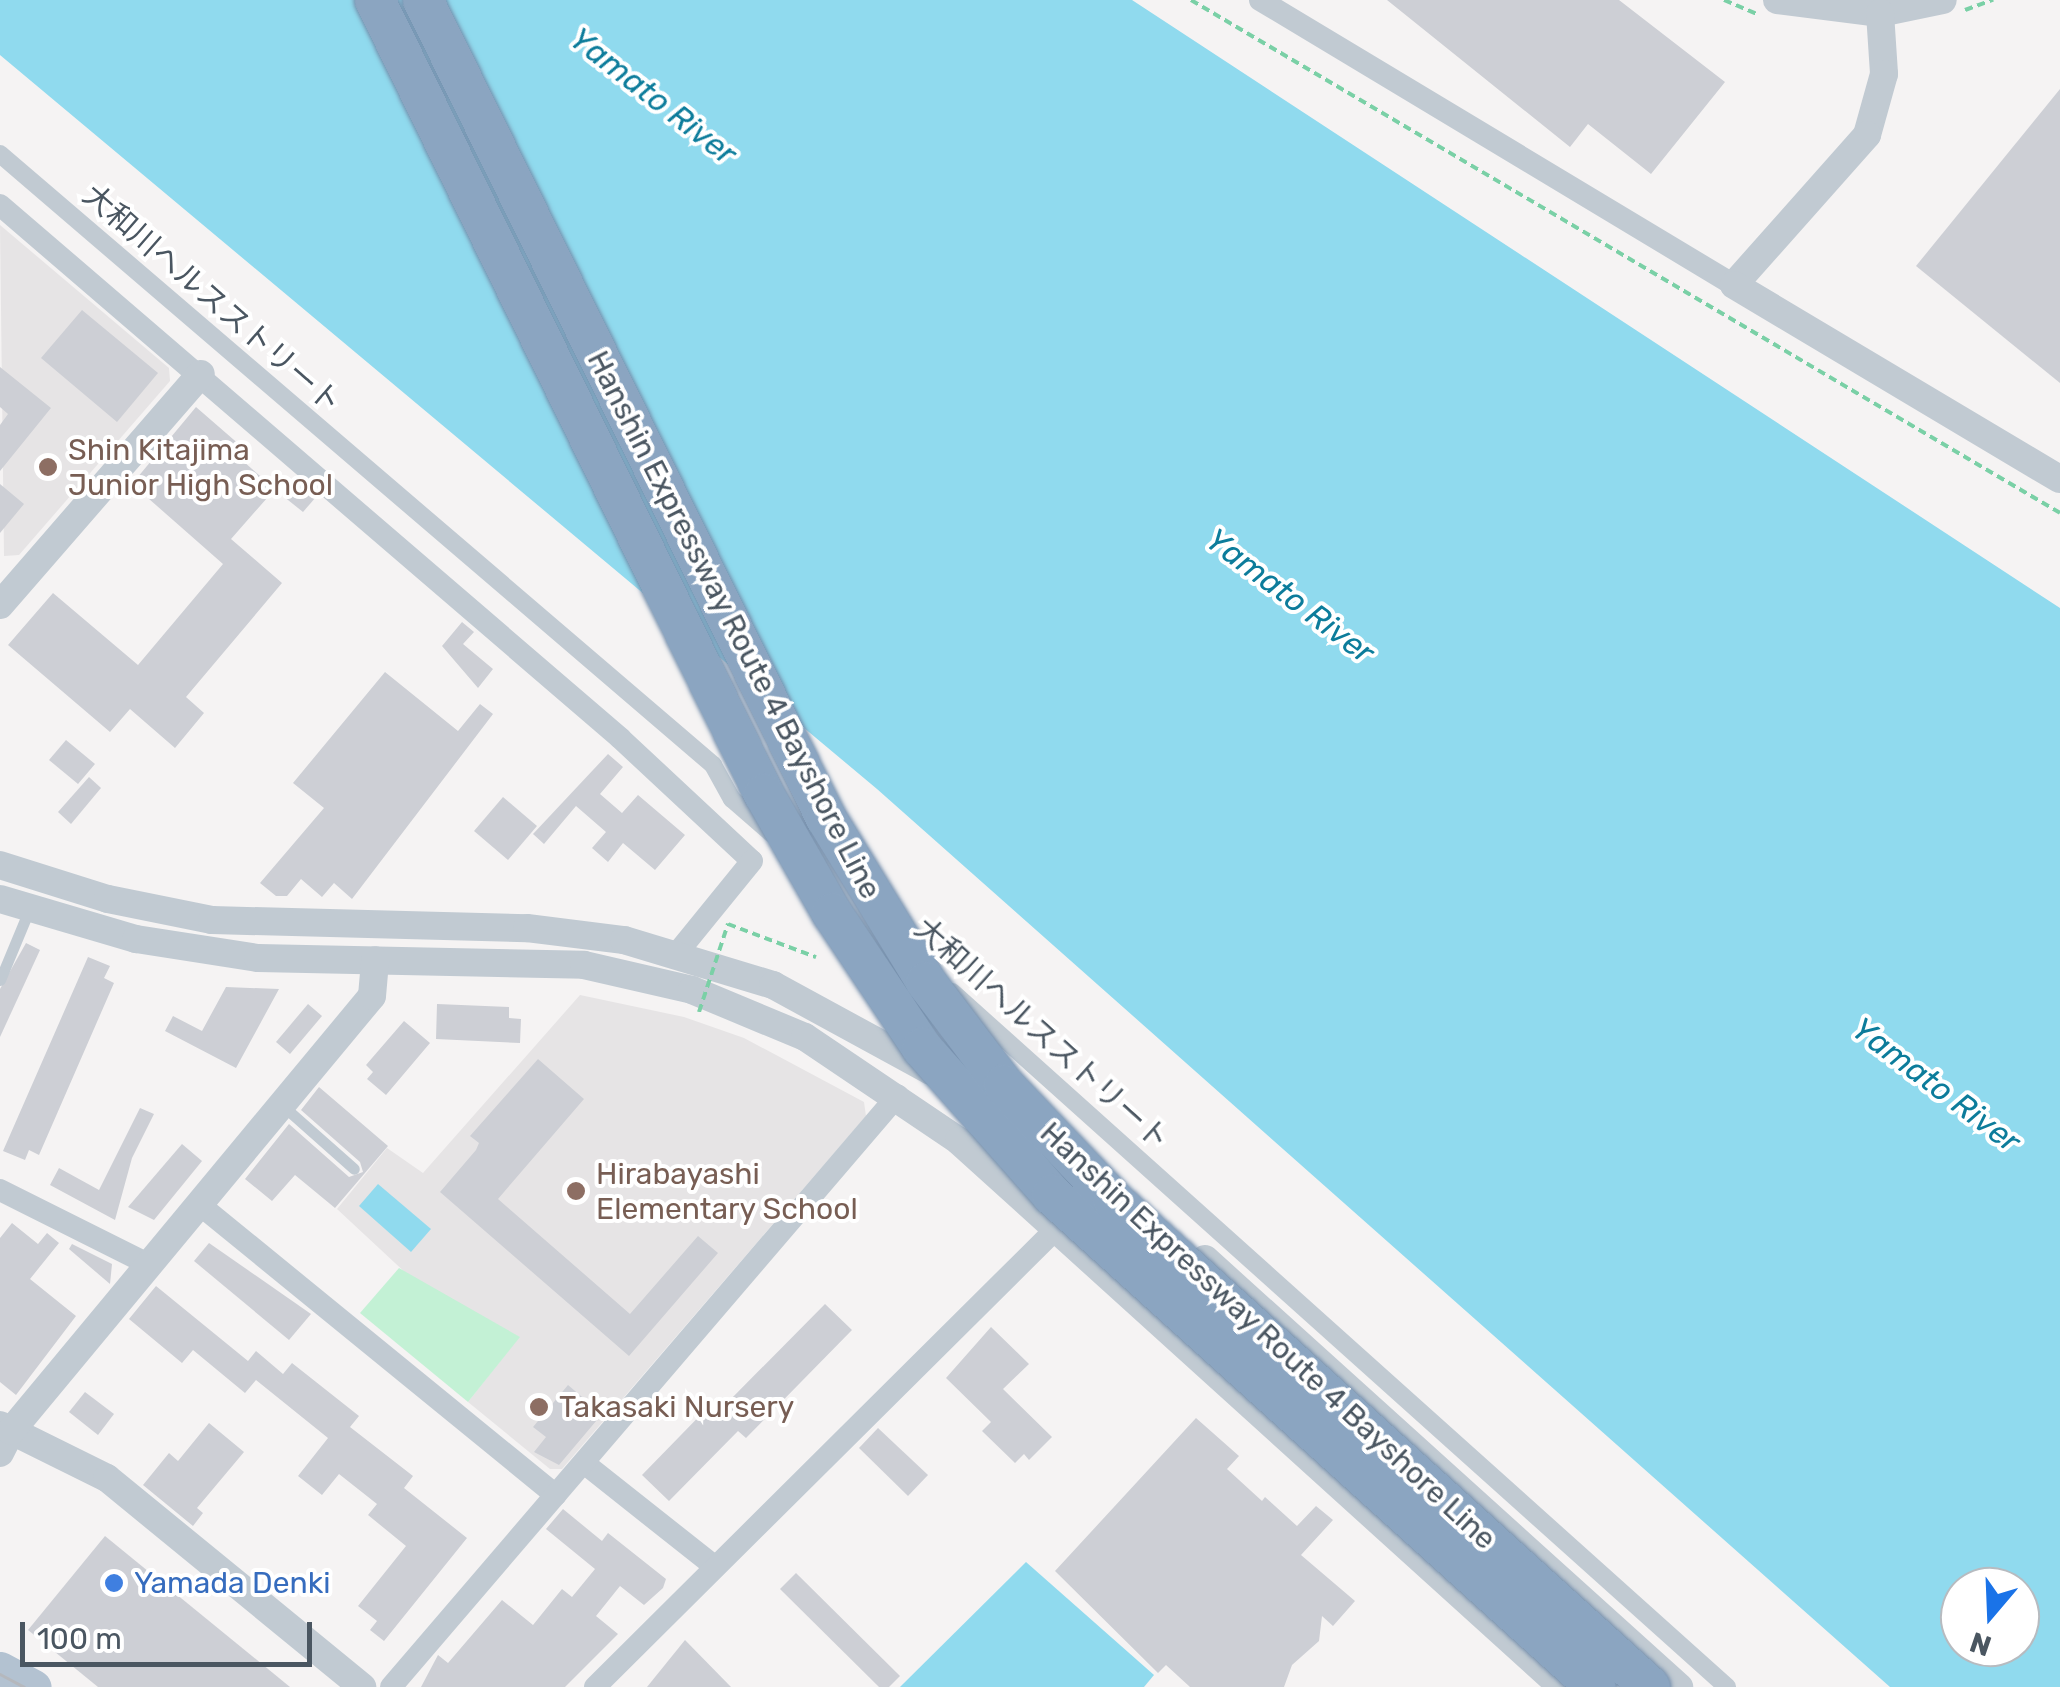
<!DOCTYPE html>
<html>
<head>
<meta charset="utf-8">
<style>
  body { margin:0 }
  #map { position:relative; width:2060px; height:1687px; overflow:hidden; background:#f5f3f3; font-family:Rubik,"Noto Sans JP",sans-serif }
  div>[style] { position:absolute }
  .education>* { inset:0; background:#e6e4e5 }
  .green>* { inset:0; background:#c3f1d5 }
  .water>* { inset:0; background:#90daee }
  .building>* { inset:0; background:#cdcfd5 }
  .path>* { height:4px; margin-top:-2px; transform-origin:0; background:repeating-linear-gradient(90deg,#7ad0a6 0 8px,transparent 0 13px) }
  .service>* { height:11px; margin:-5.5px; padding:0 5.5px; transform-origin:5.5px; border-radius:5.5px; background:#c1cad2 }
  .pedestrian>* { height:18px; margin:-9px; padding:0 9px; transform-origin:9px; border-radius:9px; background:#c1cad2 }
  .minor>* { height:22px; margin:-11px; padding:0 11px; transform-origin:11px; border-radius:11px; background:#c1cad2 }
  .tertiary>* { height:28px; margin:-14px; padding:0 14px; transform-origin:14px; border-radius:14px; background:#c1cad2 }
  .primary>* { height:35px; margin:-17.5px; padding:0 17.5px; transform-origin:17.5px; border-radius:17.5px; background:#b3c2d1 }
  .tram>* { height:2.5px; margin:-1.25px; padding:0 1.25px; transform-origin:1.25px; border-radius:1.25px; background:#b5b8bd }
  .path-bridge>* { height:4px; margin-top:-2px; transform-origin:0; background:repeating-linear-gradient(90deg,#7ad0a6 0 8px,transparent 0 13px) }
  .bridges { filter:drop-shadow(0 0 2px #7690ad) drop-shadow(0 0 2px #7690ad) }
  .motorway-bridge>* { height:40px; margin:-20px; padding:0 20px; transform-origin:20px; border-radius:20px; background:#8ba5c1 }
  .dots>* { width:28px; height:28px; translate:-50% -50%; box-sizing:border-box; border:5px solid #fff; border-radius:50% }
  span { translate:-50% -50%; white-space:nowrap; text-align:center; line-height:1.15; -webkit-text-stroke:8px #fff; paint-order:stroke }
  .street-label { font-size:30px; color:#4a5661 }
  .education-label { font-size:30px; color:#785e54 }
  .left { translate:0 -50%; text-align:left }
  .shop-label { font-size:30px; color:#366cbe }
  .water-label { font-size:32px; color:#0c7c9b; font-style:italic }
  .north { position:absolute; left:1940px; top:1567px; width:100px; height:100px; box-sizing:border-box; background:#fff; border:2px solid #b7bbc0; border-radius:50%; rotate:199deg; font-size:28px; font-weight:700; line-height:40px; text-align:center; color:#4a5661 }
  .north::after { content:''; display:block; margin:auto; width:35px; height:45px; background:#1a73e8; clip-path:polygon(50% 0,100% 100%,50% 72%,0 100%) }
  .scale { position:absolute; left:20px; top:1622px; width:292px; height:45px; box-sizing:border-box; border:5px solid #4a5661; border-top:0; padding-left:12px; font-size:30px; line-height:35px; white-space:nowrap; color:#4a5661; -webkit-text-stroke:8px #fff; paint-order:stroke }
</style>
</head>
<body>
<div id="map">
  <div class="education">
    <div style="clip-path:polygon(0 225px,169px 368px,170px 381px,19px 555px,4px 556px)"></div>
    <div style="clip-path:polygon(580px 995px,684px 1017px,744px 1038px,864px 1102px,866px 1116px,562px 1469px,550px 1469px,468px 1402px,519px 1337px,409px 1276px,337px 1209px,387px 1148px,423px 1173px)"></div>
  </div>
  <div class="green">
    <div style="clip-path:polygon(399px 1268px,520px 1337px,468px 1402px,360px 1313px)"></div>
  </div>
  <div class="water">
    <div style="clip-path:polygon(evenodd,0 0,1132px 0,2060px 608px,2060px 1687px,1890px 1687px,877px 789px,0 55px,0 0,1960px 1587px,2020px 1587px,2020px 1647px,1960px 1647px,1960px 1587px)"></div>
    <div style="clip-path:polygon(378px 1184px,431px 1229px,411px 1252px,359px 1206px)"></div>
    <div style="clip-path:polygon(1026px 1562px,1154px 1675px,1144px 1687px,900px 1687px)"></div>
  </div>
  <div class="building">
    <div style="clip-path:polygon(1387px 0,1619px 0,1725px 82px,1651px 174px,1588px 124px,1570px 147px)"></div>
    <div style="clip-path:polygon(2060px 89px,2060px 383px,1916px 266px)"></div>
    <div style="clip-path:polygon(82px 310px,158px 373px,117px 422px,41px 358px)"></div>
    <div style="clip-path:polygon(0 367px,51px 408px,0 471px,0 425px,8px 414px,0 407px)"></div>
    <div style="clip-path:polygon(196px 407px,249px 453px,243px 461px,275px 489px,231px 539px,282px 583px,186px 697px,204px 713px,175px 748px,130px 709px,110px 732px,8px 645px,53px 593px,138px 665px,223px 564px,132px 484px)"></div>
    <div style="clip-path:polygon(296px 480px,316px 497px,303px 512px,283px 496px)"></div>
    <div style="clip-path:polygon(0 484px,24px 504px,0 533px)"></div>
    <div style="clip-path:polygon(462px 622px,474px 632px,463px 644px,493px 669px,478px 688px,442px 646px)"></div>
    <div style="clip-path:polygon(385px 672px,458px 731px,480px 704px,493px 714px,352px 899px,334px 883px,322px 897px,301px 879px,287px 896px,276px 896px,260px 883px,324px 808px,293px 783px)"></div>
    <div style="clip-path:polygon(66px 740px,95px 764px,78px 784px,49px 760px)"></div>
    <div style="clip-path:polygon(608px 754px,623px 767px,600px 794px,622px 813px,638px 795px,685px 835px,655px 870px,623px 843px,608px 862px,592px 848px,606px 832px,576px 806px,544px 844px,533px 834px)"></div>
    <div style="clip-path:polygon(89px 777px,101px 788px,71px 824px,58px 812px)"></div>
    <div style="clip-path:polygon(503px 797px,537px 826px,508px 860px,474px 831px)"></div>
    <div style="clip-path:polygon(26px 943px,40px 950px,0 1037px,0 989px)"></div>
    <div style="clip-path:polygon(88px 957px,110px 966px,104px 978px,114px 983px,39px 1155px,29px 1150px,25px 1160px,3px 1151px)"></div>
    <div style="clip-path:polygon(226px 987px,279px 989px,236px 1068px,165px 1031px,173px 1016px,202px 1031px)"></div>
    <div style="clip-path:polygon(308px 1004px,322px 1016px,290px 1054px,276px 1042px)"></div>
    <div style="clip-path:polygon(437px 1004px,509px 1007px,509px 1018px,521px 1019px,520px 1043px,436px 1039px)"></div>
    <div style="clip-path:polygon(404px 1021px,430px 1043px,386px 1095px,367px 1079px,373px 1072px,366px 1065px)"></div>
    <div style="clip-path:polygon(538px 1059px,584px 1099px,498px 1199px,630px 1314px,698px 1236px,718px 1253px,629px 1356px,440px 1192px,476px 1150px,479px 1143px,470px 1136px)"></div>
    <div style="clip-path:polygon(319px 1087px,388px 1146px,335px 1208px,295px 1175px,272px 1201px,245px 1179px,289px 1124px,349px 1177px,363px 1172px,360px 1162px,301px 1110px)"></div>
    <div style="clip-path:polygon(140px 1108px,154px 1114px,132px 1158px,115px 1220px,50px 1185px,59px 1168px,99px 1190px)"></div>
    <div style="clip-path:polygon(182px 1144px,202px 1161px,154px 1220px,128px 1207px)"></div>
    <div style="clip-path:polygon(12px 1223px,38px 1244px,47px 1233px,59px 1243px,30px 1279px,76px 1316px,16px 1395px,0 1382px,0 1238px)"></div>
    <div style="clip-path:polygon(209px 1243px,311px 1314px,289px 1340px,194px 1261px)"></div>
    <div style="clip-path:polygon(72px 1244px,112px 1264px,110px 1284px,69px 1249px)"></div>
    <div style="clip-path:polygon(156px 1286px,248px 1361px,256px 1351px,283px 1374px,292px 1363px,359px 1416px,350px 1427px,413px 1476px,404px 1488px,467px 1538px,384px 1641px,370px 1630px,377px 1621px,358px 1606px,406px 1546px,368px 1515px,377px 1504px,339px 1474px,322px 1495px,298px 1476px,328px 1438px,256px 1380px,245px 1393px,193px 1350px,182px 1363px,129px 1319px)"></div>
    <div style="clip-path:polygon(825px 1304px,852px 1330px,746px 1438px,738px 1431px,669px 1501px,642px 1475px,718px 1397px,726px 1404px)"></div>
    <div style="clip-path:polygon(991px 1327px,1029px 1364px,1003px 1389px,1052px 1437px,1029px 1460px,1024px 1454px,1015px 1463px,982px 1431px,991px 1422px,946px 1378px)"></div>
    <div style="clip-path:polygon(568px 1385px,602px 1414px,559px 1465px,534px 1452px,546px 1437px,533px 1427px)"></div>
    <div style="clip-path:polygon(85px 1392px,114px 1414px,98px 1435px,69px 1412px)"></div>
    <div style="clip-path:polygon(1196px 1418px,1239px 1456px,1227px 1469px,1262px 1501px,1265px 1497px,1297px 1526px,1316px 1506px,1333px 1520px,1301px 1555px,1355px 1601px,1333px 1626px,1322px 1616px,1319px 1641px,1292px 1665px,1284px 1687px,1190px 1687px,1166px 1665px,1158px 1673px,1055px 1571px)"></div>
    <div style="clip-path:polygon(209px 1423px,244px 1452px,197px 1508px,203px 1513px,193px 1526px,143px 1485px,169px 1453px,178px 1461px)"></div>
    <div style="clip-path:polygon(878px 1428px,928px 1475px,908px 1496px,859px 1448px)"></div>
    <div style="clip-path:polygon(563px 1509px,602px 1541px,608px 1533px,666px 1579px,663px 1588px,644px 1605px,620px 1586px,596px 1616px,618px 1634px,565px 1687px,421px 1687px,438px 1655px,448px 1663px,502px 1600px,533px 1625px,562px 1589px,572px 1597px,595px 1569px,546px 1529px)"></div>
    <div style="clip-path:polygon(105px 1536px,290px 1687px,98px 1687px,28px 1630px)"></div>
    <div style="clip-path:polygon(796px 1573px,900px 1676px,889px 1687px,879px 1687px,780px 1589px)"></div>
    <div style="clip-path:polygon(685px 1640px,731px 1687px,647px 1687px)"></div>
  </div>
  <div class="path">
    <div style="left:1191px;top:0;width:1009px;rotate:30.55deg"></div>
    <div style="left:1724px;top:0;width:38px;rotate:23deg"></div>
    <div style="left:1965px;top:10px;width:30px;rotate:-20deg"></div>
    <div style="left:728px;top:924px;width:94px;rotate:20.6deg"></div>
  </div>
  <div class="service">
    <div style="left:0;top:980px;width:76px;rotate:-67.5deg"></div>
    <div style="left:282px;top:1105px;width:96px;rotate:41.6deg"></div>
  </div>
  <div class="pedestrian">
    <div style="left:0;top:154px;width:939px;rotate:40.59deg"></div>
    <div style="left:713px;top:765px;width:39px;rotate:61deg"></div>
    <div style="left:732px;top:799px;width:52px;rotate:41.1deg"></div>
    <div style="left:952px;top:992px;width:1041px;rotate:41.88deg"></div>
  </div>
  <div class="minor">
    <div style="left:1260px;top:0;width:553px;rotate:31.02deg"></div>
    <div style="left:0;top:205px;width:818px;rotate:40.68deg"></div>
    <div style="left:620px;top:738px;width:180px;rotate:43deg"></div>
    <div style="left:752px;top:861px;width:117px;rotate:129.1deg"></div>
    <div style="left:0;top:1190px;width:165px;rotate:26.6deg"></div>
    <div style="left:200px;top:1205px;width:459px;rotate:39.2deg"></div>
    <div style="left:584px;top:1463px;width:167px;rotate:38.4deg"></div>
    <div style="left:391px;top:1687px;width:779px;rotate:-49.42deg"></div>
    <div style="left:595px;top:1687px;width:667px;rotate:-44.82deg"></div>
  </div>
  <div class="tertiary">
    <div style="left:1777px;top:0;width:104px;rotate:7.2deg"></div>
    <div style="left:1880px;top:13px;width:64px;rotate:-11.7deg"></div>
    <div style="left:1880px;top:13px;width:61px;rotate:86.2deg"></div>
    <div style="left:1884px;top:74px;width:63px;rotate:105.6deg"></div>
    <div style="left:1867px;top:135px;width:200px;rotate:131.6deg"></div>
    <div style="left:1734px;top:285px;width:379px;rotate:30.8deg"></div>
    <div style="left:0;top:605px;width:306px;rotate:-49deg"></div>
    <div style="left:0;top:865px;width:113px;rotate:17.5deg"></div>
    <div style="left:108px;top:899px;width:106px;rotate:11.4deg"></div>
    <div style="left:212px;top:920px;width:315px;rotate:1.5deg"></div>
    <div style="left:527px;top:928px;width:98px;rotate:7.1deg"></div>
    <div style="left:624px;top:940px;width:156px;rotate:16.8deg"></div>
    <div style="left:773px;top:985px;width:180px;rotate:28.6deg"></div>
    <div style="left:0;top:899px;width:142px;rotate:16.4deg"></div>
    <div style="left:136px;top:939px;width:123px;rotate:8.9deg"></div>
    <div style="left:258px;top:958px;width:326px;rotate:1.2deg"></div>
    <div style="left:584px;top:965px;width:111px;rotate:13deg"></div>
    <div style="left:692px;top:990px;width:122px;rotate:22.6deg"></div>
    <div style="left:805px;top:1037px;width:186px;rotate:34deg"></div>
    <div style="left:959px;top:1141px;width:813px;rotate:42.16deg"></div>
    <div style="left:1205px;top:1259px;width:639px;rotate:42.08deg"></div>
    <div style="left:0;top:1425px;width:119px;rotate:26.4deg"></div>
    <div style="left:107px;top:1478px;width:330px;rotate:39.3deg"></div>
    <div style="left:0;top:1453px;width:25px;rotate:-63deg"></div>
    <div style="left:11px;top:1431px;width:565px;rotate:-50.31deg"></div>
    <div style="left:372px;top:996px;width:36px;rotate:-85deg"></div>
  </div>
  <div class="primary">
    <div style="left:0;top:1669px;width:38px;rotate:28deg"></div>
  </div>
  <div class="tram">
    <div style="left:0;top:1674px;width:27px;rotate:28deg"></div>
  </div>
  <div class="path-bridge">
    <div style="left:699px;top:1012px;width:93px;rotate:-71.8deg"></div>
  </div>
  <div class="bridges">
    <div class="motorway-bridge">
      <div style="left:375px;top:0;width:884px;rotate:63.9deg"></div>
      <div style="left:764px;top:794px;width:137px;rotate:60.3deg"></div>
      <div style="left:832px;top:913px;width:162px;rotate:56.3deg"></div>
      <div style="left:922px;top:1048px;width:196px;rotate:48.5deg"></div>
      <div style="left:1052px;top:1195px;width:733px;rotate:42.13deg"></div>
      <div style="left:423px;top:0;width:912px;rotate:63.77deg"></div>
      <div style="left:826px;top:818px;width:192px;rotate:58.6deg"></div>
      <div style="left:926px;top:982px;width:129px;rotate:52.9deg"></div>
      <div style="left:1004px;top:1085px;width:158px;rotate:46.5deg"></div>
      <div style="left:1113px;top:1200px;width:725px;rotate:42.2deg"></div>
    </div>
  </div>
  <div class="dots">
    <div style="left:48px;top:467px;background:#8d6e63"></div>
    <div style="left:576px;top:1191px;background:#8d6e63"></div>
    <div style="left:539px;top:1407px;background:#8d6e63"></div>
    <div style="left:114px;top:1583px;background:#3f7fe0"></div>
  </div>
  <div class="street-label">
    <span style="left:212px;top:299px;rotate:41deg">大和川ヘルスストリート</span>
    <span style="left:734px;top:625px;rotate:63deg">Hanshin Expressway Route 4 Bayshore Line</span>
    <span style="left:1042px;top:1034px;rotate:42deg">大和川ヘルスストリート</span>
    <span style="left:1268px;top:1336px;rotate:43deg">Hanshin Expressway Route 4 Bayshore Line</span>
  </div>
  <div class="education-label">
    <span class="left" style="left:68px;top:467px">Shin Kitajima<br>Junior High School</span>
    <span class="left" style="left:596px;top:1191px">Hirabayashi<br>Elementary School</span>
    <span class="left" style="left:559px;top:1407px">Takasaki Nursery</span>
  </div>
  <div class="shop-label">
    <span class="left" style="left:134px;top:1583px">Yamada Denki</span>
  </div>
  <div class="water-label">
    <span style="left:653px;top:96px;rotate:38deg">Yamato River</span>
    <span style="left:1290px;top:596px;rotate:37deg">Yamato River</span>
    <span style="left:1936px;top:1085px;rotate:37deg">Yamato River</span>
  </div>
  <div class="north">N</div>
  <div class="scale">100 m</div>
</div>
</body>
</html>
